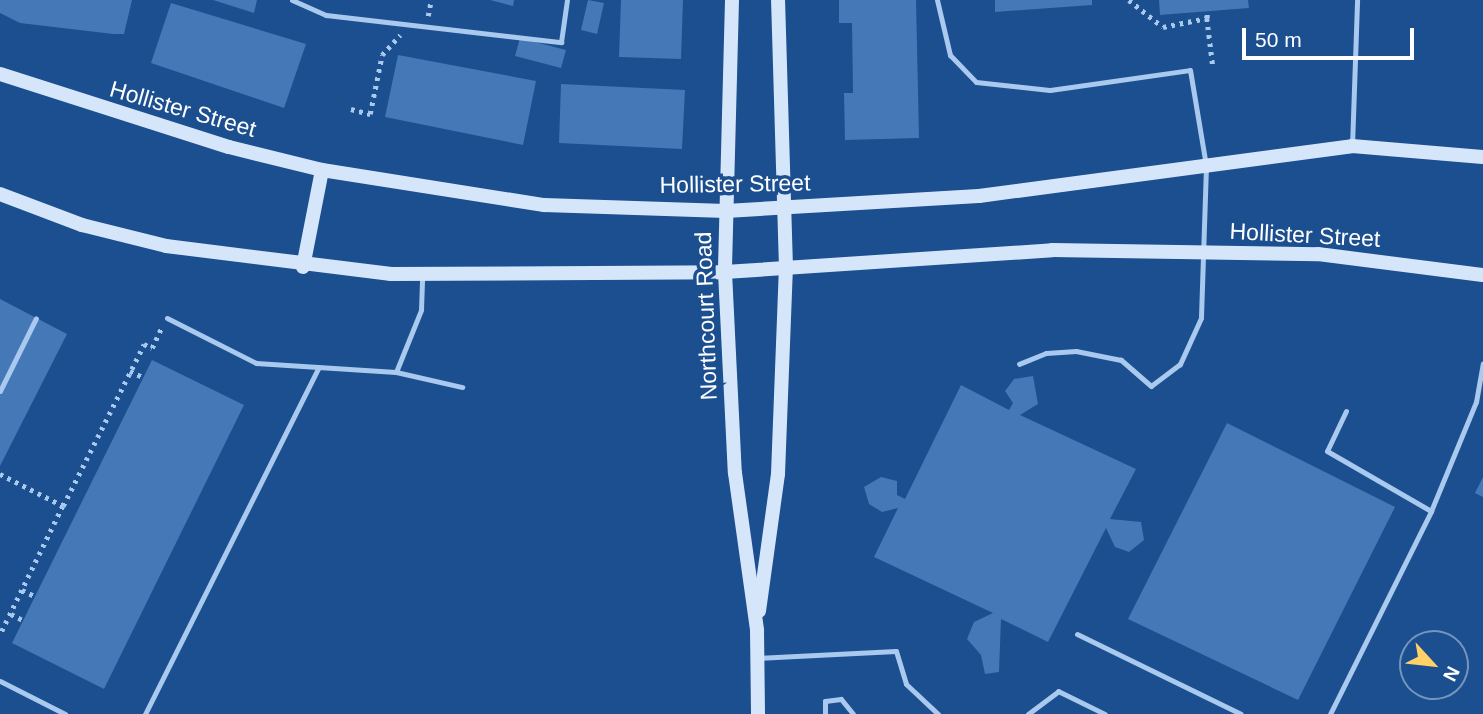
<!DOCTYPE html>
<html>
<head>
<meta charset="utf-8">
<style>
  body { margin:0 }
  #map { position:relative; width:1483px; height:714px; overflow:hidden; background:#1b4f8f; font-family:Arial,sans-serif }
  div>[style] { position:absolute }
  .building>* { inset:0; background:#4478b7 }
  .path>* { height:4.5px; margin-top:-2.25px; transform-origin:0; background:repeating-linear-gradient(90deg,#a9c9ee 0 3.5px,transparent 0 8.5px) }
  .lane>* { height:5px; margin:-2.5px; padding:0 2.5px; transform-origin:2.5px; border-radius:2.5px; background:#a9c9ee }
  .secondary>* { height:14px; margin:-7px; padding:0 7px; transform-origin:7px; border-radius:7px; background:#d6e6fa }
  span { translate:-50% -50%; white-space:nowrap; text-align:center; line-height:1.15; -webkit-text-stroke:7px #1b4f8f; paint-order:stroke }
  .street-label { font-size:23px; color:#fff }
  .north { position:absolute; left:1399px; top:630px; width:70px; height:70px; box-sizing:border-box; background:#1b4f8f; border:2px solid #7695bc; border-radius:50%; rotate:117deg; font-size:19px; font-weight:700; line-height:28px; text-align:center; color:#fff }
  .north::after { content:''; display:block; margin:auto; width:24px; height:32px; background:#ffd166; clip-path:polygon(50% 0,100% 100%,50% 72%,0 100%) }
  .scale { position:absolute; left:1242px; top:28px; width:172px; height:32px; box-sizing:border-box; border:4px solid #fff; border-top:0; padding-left:9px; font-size:21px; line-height:24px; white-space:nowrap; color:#fff; -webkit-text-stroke:5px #1b4f8f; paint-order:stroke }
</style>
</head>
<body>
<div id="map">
  <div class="building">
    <div style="clip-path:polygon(0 0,132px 0,124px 34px,113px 34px,20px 23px,0 13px)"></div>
    <div style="clip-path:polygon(213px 0,257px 0,254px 13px)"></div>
    <div style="clip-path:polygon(490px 0,514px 0,513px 6px)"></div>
    <div style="clip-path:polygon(588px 0,604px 3px,597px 34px,581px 30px)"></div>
    <div style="clip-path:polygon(621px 0,683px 0,681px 59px,619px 57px)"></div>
    <div style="clip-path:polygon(839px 0,916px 0,919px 138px,845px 140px,844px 93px,853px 93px,852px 23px,839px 23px)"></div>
    <div style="clip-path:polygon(995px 0,1092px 0,1092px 5px,995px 12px)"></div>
    <div style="clip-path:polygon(1159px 0,1248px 0,1249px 8px,1160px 15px)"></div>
    <div style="clip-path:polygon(171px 3px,306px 44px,284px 108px,151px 63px)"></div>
    <div style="clip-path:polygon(520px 38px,566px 50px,561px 68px,515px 56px)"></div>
    <div style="clip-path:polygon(398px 55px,536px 81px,523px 145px,385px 117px)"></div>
    <div style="clip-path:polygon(561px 84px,685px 90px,682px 149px,559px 143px)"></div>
    <div style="clip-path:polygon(0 299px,67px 334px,0 466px)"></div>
    <div style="clip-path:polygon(152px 360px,244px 405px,104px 689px,12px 643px)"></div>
    <div style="clip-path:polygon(1033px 376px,1038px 404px,1020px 415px,1136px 469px,1110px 519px,1141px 522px,1144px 540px,1129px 552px,1115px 547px,1106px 528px,1048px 642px,1001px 619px,999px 672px,985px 674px,981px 655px,967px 639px,974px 622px,993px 613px,874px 557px,898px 508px,882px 512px,869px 504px,864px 487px,881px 477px,897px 481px,897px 495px,905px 499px,961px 385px,1009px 410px,1013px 403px,1005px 391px,1014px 379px)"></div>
    <div style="clip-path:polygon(1227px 423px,1395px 507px,1298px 700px,1128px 619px)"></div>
    <div style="clip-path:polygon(1483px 477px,1483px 497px,1475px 493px)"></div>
  </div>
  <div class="path">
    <div style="left:1129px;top:0;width:43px;rotate:38.5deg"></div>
    <div style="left:1163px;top:27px;width:45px;rotate:-11.6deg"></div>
    <div style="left:1207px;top:18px;width:7px;rotate:-90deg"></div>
    <div style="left:428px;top:16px;width:16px;rotate:-79deg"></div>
    <div style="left:1207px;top:18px;width:49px;rotate:83deg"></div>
    <div style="left:351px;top:109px;width:20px;rotate:15deg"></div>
    <div style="left:370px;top:114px;width:60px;rotate:-78.5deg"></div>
    <div style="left:382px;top:55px;width:27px;rotate:-48deg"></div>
    <div style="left:130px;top:371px;width:14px;rotate:25deg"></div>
    <div style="left:0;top:474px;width:71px;rotate:26.9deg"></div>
    <div style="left:63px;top:506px;width:144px;rotate:116deg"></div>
    <div style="left:63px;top:506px;width:181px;rotate:-63.4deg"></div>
    <div style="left:144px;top:344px;width:9px;rotate:27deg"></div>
    <div style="left:152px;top:348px;width:23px;rotate:-65deg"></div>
    <div style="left:22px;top:590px;width:14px;rotate:25deg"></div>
    <div style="left:11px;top:614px;width:13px;rotate:27deg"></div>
  </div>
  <div class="lane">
    <div style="left:292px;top:0;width:37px;rotate:24deg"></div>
    <div style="left:326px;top:15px;width:237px;rotate:6.6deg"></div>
    <div style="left:561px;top:42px;width:42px;rotate:-81.9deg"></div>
    <div style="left:937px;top:0;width:57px;rotate:76.7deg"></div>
    <div style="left:950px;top:55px;width:37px;rotate:46deg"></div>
    <div style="left:976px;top:82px;width:74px;rotate:6.2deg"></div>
    <div style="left:1050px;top:90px;width:141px;rotate:-8.1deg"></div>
    <div style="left:1190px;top:70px;width:97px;rotate:80.5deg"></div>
    <div style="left:1206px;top:166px;width:152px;rotate:91.9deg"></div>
    <div style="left:1201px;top:318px;width:51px;rotate:114.5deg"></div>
    <div style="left:1180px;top:364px;width:36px;rotate:143deg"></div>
    <div style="left:1151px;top:386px;width:40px;rotate:-139deg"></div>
    <div style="left:1121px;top:360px;width:46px;rotate:-168.7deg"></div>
    <div style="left:1076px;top:351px;width:30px;rotate:176deg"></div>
    <div style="left:1046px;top:353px;width:29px;rotate:158deg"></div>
    <div style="left:1352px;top:146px;width:146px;rotate:-88deg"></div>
    <div style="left:167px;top:318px;width:100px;rotate:26.8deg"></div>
    <div style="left:256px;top:363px;width:140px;rotate:3.7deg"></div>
    <div style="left:396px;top:372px;width:68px;rotate:12.8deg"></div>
    <div style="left:396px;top:372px;width:67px;rotate:-68deg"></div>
    <div style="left:421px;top:310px;width:35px;rotate:-88deg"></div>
    <div style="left:0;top:391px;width:81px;rotate:-63.7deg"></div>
    <div style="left:1346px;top:411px;width:44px;rotate:115.4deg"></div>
    <div style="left:1327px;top:451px;width:120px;rotate:30deg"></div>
    <div style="left:1077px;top:634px;width:182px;rotate:26deg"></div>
    <div style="left:758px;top:658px;width:138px;rotate:-2.9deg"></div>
    <div style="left:896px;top:651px;width:34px;rotate:73deg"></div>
    <div style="left:906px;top:684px;width:44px;rotate:43.2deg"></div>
    <div style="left:0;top:681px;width:73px;rotate:26.9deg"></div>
    <div style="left:145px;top:714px;width:388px;rotate:-63.4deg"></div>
    <div style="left:825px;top:714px;width:13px;rotate:-90deg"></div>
    <div style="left:825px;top:701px;width:16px;rotate:-7deg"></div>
    <div style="left:841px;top:699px;width:19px;rotate:51deg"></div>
    <div style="left:1028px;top:714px;width:38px;rotate:-37deg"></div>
    <div style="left:1058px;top:691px;width:52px;rotate:26.1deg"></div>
    <div style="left:1330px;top:714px;width:227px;rotate:-63.5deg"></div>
    <div style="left:1431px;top:511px;width:118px;rotate:-67.6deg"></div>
    <div style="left:1476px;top:402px;width:39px;rotate:-80deg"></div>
  </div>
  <div class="secondary">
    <div style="left:732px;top:0;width:272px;rotate:91.5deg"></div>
    <div style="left:725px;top:272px;width:201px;rotate:87.2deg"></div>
    <div style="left:735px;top:473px;width:159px;rotate:82deg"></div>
    <div style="left:757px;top:630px;width:84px;rotate:89.3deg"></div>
    <div style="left:0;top:74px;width:240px;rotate:17.7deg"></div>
    <div style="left:229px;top:147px;width:96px;rotate:13.9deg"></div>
    <div style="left:322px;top:170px;width:225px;rotate:9deg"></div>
    <div style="left:544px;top:205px;width:182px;rotate:1.9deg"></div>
    <div style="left:726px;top:211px;width:253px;rotate:-3.4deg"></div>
    <div style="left:979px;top:196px;width:376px;rotate:-7.6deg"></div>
    <div style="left:1352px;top:146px;width:131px;rotate:4.8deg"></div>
    <div style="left:0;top:194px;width:88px;rotate:20.7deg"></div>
    <div style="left:82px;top:225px;width:87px;rotate:14deg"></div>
    <div style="left:166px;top:246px;width:227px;rotate:7.1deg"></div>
    <div style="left:391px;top:274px;width:334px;rotate:-0.3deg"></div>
    <div style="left:725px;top:272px;width:328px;rotate:-3.8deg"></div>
    <div style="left:1052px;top:250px;width:266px;rotate:0.9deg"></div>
    <div style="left:1318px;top:254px;width:166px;rotate:7.3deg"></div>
    <div style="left:303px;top:267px;width:99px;rotate:-78.9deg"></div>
    <div style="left:759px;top:611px;width:138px;rotate:-82.1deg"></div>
    <div style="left:778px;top:474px;width:206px;rotate:-87.8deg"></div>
    <div style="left:786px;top:268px;width:268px;rotate:-91.7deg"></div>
  </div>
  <div class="street-label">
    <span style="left:183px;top:109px;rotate:16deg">Hollister Street</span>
    <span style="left:735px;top:184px;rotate:-1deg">Hollister Street</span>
    <span style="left:1305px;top:235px;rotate:3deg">Hollister Street</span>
    <span style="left:706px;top:316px;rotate:-92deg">Northcourt Road</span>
  </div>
  <div class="north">N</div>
  <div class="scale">50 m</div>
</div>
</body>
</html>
